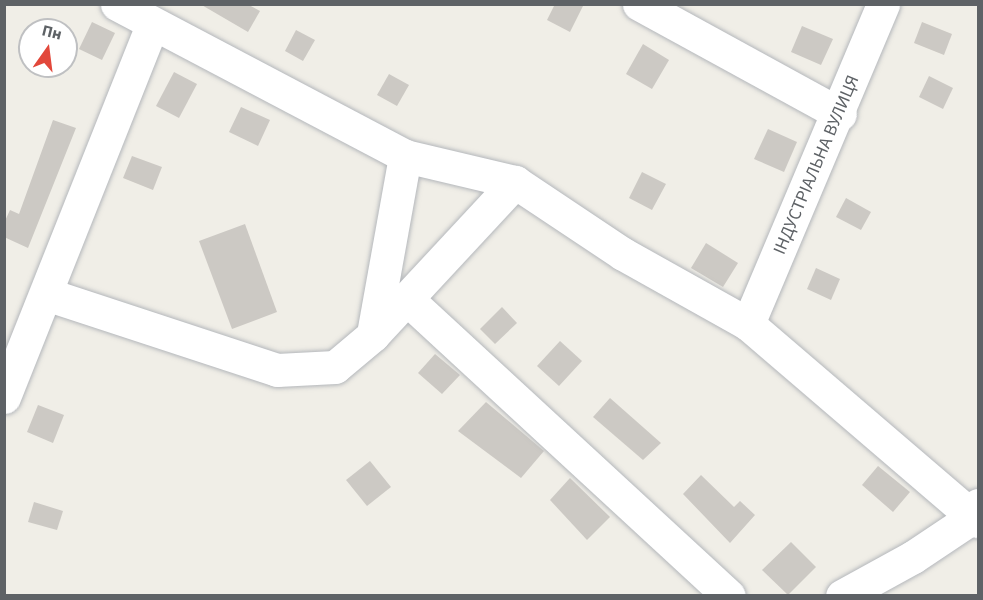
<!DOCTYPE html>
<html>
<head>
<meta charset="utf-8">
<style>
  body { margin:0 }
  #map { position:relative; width:983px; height:600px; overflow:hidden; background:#f0eee7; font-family:"Source Sans 3",sans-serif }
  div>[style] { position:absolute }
  .building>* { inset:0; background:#ccc9c4 }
  .roads { filter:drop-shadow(0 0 2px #b4b7bb) drop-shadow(0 0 2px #b4b7bb) }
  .minor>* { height:33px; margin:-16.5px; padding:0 16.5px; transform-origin:16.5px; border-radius:16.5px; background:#fff }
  span { translate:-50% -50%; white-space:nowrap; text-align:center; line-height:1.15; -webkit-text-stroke:4.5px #fff; paint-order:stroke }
  .street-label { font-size:18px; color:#5e6266 }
  .frame { position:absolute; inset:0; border:6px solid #5e6266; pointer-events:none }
  .north { position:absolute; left:18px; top:18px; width:60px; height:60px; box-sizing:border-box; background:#fff; border:2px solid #bfc0c2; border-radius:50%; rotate:14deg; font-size:16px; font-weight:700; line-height:24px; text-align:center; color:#5e6266 }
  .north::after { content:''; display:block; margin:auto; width:21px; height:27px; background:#e2483b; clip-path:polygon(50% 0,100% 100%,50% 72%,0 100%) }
</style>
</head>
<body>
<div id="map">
  <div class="building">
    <div style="clip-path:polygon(200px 4px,247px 4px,260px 11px,248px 32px)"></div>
    <div style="clip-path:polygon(555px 4px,584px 4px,570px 32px,547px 20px)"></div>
    <div style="clip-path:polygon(92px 22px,115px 33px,102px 60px,79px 49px)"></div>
    <div style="clip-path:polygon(922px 22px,952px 34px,944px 55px,914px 43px)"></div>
    <div style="clip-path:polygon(802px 26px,833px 39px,821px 65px,791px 52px)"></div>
    <div style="clip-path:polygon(296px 30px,315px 40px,303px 61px,285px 51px)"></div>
    <div style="clip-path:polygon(643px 44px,669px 60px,652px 89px,626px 74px)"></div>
    <div style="clip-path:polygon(174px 72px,197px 84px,179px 118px,156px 106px)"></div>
    <div style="clip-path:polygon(389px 74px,409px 85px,397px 106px,377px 95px)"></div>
    <div style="clip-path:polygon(929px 76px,953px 88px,943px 109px,919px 97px)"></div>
    <div style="clip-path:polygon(241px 107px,270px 120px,258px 146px,229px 132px)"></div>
    <div style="clip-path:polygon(53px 120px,76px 128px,28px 248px,4px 237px,4px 223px,10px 210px,19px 214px)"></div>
    <div style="clip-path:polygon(768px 129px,797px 142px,784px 172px,754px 159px)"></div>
    <div style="clip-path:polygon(132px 156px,162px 167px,153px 190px,123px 178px)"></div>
    <div style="clip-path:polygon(642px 172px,666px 184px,652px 210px,629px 198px)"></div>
    <div style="clip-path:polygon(846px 198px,871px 212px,861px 230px,836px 217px)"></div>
    <div style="clip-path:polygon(245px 224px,277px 312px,232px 329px,199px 241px)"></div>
    <div style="clip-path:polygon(706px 243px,738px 263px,723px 287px,691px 268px)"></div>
    <div style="clip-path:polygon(816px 268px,840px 279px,831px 300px,807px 289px)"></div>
    <div style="clip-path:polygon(502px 307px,517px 323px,495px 344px,480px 329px)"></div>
    <div style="clip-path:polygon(560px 341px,582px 361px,559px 386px,537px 366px)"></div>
    <div style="clip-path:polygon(435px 354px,460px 375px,442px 394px,418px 373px)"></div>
    <div style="clip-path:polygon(610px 398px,661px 443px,643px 460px,593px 417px)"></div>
    <div style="clip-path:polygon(486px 402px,544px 451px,521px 478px,458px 431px)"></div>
    <div style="clip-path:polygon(38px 405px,64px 415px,53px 443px,27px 432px)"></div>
    <div style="clip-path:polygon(370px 461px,391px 487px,367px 506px,346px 480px)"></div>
    <div style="clip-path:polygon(878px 466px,910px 492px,893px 512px,862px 485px)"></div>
    <div style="clip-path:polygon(701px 475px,734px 507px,740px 501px,755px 515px,730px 543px,683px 494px)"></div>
    <div style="clip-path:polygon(570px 478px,610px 517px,587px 540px,550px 500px)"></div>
    <div style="clip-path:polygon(34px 502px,63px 511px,57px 530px,28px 522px)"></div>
    <div style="clip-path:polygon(791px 542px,816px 567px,788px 595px,762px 570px)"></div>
  </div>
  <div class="roads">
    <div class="minor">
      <div style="left:117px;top:4px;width:326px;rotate:27.8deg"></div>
      <div style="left:405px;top:156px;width:113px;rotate:13.3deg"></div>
      <div style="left:515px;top:182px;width:130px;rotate:33.7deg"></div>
      <div style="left:623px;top:254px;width:143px;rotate:29.2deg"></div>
      <div style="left:748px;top:324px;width:303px;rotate:40.6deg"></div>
      <div style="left:639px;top:4px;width:229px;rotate:28.7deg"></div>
      <div style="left:46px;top:294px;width:243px;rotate:18.2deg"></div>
      <div style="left:277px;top:370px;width:58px;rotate:-3deg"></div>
      <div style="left:335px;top:367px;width:50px;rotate:-40.1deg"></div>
      <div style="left:373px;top:335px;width:209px;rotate:-47.1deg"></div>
      <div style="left:406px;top:298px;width:439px;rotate:42.7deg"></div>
      <div style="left:748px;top:324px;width:347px;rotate:-67.1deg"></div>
      <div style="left:373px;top:334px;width:181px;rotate:-79.8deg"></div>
      <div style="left:4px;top:397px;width:400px;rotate:-68.3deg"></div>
      <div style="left:842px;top:596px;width:81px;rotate:-28.8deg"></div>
      <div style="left:913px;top:557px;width:72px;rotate:-33.7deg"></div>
      <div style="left:973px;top:517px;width:13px;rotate:-67deg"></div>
    </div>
  </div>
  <div class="street-label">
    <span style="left:817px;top:165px;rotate:-67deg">ІНДУСТРІАЛЬНА ВУЛИЦЯ</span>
  </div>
  <div class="frame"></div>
  <div class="north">Пн</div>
</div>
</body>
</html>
